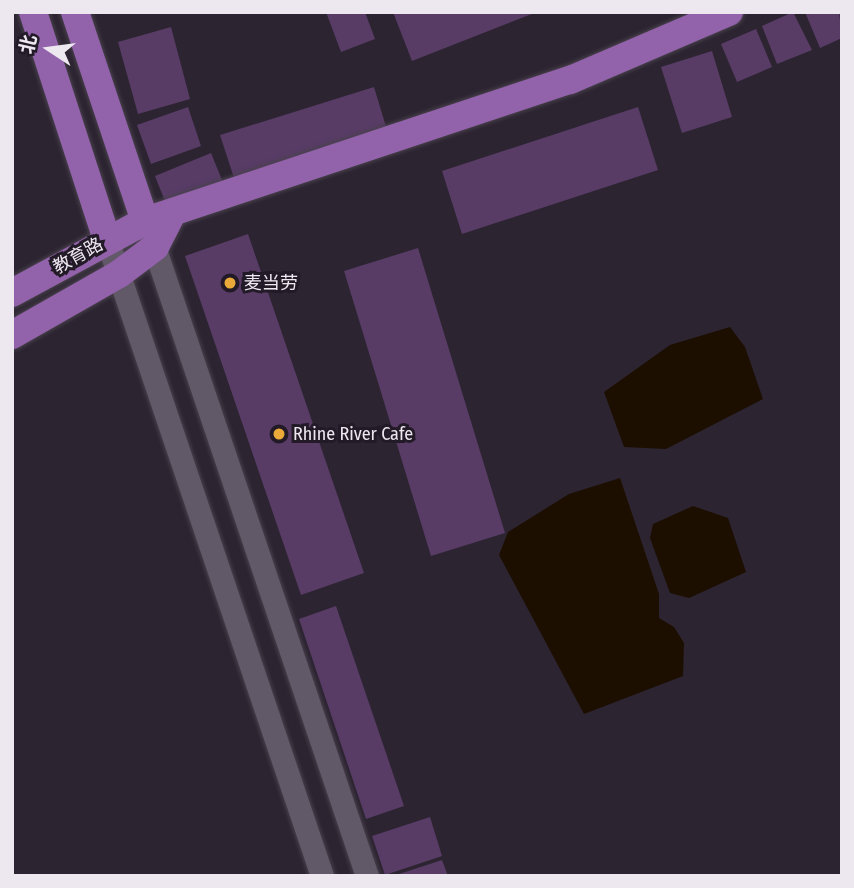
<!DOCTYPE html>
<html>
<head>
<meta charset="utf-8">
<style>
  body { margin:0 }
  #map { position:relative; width:854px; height:888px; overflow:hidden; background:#2c2431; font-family:"Fira Sans Condensed","Noto Sans SC",sans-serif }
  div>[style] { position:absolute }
  .water>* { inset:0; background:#1d0f00 }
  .building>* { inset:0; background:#583c66 }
  .roads { filter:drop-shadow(0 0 2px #48414c) drop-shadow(0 0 2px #48414c) }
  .minor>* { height:23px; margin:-11.5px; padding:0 11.5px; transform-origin:11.5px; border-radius:11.5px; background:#625968 }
  .major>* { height:28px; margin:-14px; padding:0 14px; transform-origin:14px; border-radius:14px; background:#9262aa }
  .dots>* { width:19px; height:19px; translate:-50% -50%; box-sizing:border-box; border:4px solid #221a27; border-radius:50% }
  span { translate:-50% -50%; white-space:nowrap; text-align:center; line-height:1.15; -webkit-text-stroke:6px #221a27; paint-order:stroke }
  .street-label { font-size:18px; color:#ede7f0 }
  .poi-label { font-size:18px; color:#ede7f0 }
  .left { translate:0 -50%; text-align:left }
  .frame { position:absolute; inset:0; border:14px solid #ede7f0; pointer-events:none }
  .north { position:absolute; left:14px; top:14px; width:70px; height:70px; -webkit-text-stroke:5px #221a27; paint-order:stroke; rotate:283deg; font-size:19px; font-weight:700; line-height:28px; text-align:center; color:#ede7f0 }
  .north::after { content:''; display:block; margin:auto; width:24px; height:32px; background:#ede7f0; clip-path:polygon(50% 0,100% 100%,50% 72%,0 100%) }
</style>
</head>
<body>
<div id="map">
  <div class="water">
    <div style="clip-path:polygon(730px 327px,745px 347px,763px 399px,666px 449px,624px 447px,604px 392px,670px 345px)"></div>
    <div style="clip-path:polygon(620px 478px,659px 594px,659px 618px,674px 627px,684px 643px,683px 676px,584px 714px,499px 555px,508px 532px,569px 494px)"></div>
    <div style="clip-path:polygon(693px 506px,728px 518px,746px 572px,689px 598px,670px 593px,650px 538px,653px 524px)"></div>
  </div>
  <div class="building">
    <div style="clip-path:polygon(326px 12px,365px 12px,375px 39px,341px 52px)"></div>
    <div style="clip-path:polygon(393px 12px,537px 12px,412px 61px)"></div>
    <div style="clip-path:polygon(793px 12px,812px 50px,777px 64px,762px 26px)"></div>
    <div style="clip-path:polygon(805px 12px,839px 12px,842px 38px,820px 48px)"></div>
    <div style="clip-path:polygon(171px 27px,190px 99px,138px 114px,118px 42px)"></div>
    <div style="clip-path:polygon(756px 29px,772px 67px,737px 82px,721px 44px)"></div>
    <div style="clip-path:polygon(712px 51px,732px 117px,682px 133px,661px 67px)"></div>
    <div style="clip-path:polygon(374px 87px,387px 130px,234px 178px,220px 135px)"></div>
    <div style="clip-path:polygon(188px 107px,201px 146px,151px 164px,137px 125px)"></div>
    <div style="clip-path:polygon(638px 107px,658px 170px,462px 234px,442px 171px)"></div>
    <div style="clip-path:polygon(211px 153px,224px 185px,168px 209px,155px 176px)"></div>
    <div style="clip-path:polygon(248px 234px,364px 573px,301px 595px,185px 256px)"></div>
    <div style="clip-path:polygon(418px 248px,505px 533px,431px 556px,344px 271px)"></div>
    <div style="clip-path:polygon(336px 606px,404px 806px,366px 819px,299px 619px)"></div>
    <div style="clip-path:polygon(430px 817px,442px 856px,385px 875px,372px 836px)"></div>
    <div style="clip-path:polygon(442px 860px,448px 876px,396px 876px,396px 875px)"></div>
  </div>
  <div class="roads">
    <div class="minor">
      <div style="left:149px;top:232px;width:680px;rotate:71.3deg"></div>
      <div style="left:107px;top:240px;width:671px;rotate:71.32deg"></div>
    </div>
    <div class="major">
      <div style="left:33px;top:12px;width:240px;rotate:72deg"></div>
      <div style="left:75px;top:12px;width:220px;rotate:71.5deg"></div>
      <div style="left:12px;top:293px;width:151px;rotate:-28.4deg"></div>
      <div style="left:145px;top:221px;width:448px;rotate:-18.4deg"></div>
      <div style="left:570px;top:80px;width:173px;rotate:-23.2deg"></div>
      <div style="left:12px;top:335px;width:123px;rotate:-29.7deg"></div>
      <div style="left:119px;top:274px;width:45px;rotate:-36.9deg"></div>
      <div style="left:155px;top:247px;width:39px;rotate:-63deg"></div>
    </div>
  </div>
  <div class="dots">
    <div style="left:230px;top:283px;background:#eaaa39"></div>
    <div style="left:279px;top:434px;background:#eaaa39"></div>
  </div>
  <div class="street-label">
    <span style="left:78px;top:256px;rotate:-29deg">教育路</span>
  </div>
  <div class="poi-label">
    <span class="left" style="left:244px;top:283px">麦当劳</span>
    <span class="left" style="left:293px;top:434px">Rhine River Cafe</span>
  </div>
  <div class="frame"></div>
  <div class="north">北</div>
</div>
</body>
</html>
